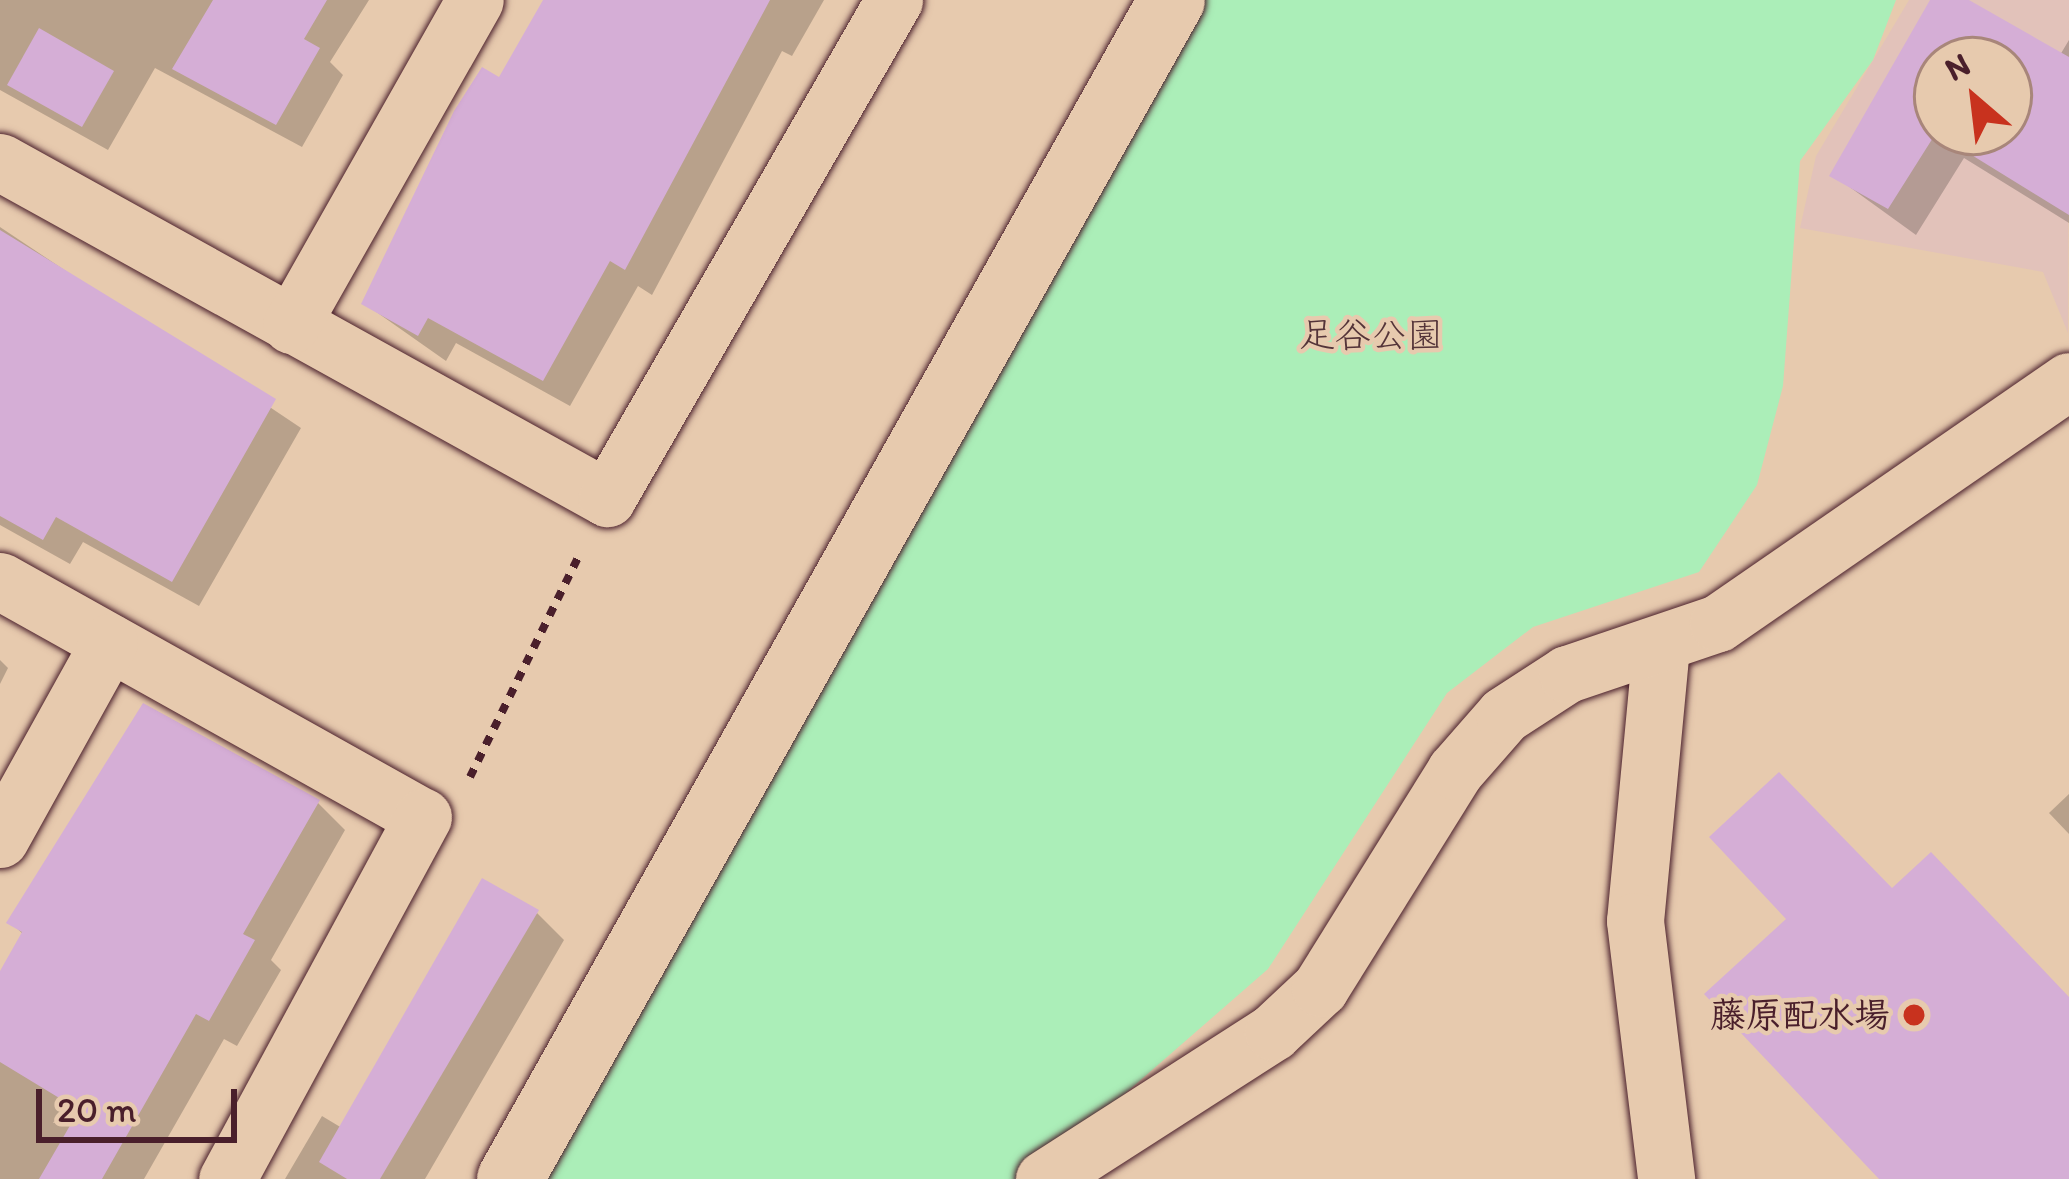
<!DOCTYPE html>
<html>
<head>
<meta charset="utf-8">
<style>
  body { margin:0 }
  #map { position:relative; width:2069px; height:1179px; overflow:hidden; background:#e7caae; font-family:Itim,"Klee One",sans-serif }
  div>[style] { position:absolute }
  .built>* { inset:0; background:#e2c2ba }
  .green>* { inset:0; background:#abeeb8 }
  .shadow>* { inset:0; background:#0003 }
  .building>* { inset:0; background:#d5aed6 }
  .path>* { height:8px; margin-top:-4px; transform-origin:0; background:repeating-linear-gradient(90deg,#4a1f2b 0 9px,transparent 0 18px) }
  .roads { filter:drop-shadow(0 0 3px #4a1f2b) drop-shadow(0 0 3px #4a1f2b) }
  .minor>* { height:57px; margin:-28.5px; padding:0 28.5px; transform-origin:28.5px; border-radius:28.5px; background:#e7caae }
  .tertiary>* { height:66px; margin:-33px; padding:0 33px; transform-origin:33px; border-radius:33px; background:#e7caae }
  .dots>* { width:33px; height:33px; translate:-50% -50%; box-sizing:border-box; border:6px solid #e7caae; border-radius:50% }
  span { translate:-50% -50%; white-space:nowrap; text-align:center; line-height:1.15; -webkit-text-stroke:9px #e7caae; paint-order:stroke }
  .park-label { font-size:36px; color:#543439 }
  .poi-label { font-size:36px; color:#4a1f2b; font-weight:700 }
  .right { translate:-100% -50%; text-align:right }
  .north { position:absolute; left:1913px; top:36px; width:120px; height:120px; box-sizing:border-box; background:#e7caae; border:3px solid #a8867a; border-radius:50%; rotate:332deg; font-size:33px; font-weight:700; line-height:48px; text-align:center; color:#4a1f2b }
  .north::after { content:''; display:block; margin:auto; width:42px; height:54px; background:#c8321e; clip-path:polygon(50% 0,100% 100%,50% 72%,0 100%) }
  .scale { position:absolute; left:36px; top:1089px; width:201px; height:54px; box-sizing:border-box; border:6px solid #4a1f2b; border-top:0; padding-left:15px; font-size:36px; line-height:42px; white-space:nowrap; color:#4a1f2b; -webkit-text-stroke:9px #e7caae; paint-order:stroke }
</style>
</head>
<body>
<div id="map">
  <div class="built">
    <div style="clip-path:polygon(evenodd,1909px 0,2069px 0,2068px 333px,2043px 272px,1800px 228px,1816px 156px,1909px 0,1937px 60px,2009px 60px,2009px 132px,1937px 132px,1937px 60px)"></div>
  </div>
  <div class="green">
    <div style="clip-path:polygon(1171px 0,1896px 0,1873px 60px,1800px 161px,1783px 386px,1757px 485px,1699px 572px,1533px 627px,1447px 693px,1268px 969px,1027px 1179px,511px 1179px)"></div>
  </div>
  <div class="shadow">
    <div style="clip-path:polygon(0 0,369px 0,330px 62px,343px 75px,302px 147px,155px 68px,108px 150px,0 90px)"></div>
    <div style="clip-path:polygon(546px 0,824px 0,792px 56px,782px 51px,652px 295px,638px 286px,570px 406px,456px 343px,446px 361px,365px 304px)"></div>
    <div style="clip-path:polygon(evenodd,1934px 0,1963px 0,2060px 55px,2069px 40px,2069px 223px,1964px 158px,1916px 235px,1833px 175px,1934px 0,1937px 60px,2009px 60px,2009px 132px,1937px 132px,1937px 60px)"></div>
    <div style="clip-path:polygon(0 227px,301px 428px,199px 606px,83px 542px,70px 564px,0 525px)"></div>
    <div style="clip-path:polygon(0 660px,8px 668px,0 684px)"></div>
    <div style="clip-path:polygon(2069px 794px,2069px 834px,2049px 813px)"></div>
    <div style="clip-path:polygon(318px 803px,345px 830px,271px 960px,281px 970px,237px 1046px,224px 1039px,144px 1179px,0 1179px,0 974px,24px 935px,10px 922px)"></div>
    <div style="clip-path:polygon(537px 913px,564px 940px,425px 1179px,285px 1179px,322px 1116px,342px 1128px)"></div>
  </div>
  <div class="building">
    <div style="clip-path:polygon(213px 0,327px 0,304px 39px,320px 48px,276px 125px,172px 69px)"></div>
    <div style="clip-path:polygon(543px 0,770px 0,625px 270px,610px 261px,543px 381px,428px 318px,418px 336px,361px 304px,454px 111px,482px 67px,499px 77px)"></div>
    <div style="clip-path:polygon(evenodd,1930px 0,1969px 0,2069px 57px,2069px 215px,1936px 133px,1888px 209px,1829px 176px,1930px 0,1937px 60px,2009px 60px,2009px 132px,1937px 132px,1937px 60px)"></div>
    <div style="clip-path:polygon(39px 28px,114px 71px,82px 127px,7px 85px)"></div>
    <div style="clip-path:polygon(0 230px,276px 399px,172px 582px,56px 517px,43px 540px,0 516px)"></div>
    <div style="clip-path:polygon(143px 703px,320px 800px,243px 934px,255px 940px,209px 1021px,196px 1014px,102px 1179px,39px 1179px,79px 1110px,0 1062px,0 971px,22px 932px,6px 923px)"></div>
    <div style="clip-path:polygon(1779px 772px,1892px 888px,1931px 852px,2069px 997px,2069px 1179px,1879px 1179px,1704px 994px,1786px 919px,1709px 837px)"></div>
    <div style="clip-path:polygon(482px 878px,539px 910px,380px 1179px,347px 1179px,319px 1162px)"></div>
  </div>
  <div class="path">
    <div style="left:470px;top:777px;width:250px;rotate:-63.8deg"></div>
  </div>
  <div class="roads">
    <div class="minor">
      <div style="left:0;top:162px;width:694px;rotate:28.97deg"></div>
      <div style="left:607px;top:498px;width:575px;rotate:-60.04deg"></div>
      <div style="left:291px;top:325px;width:373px;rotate:-60.5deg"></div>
      <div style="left:0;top:581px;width:484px;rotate:29.2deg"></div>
      <div style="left:423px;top:817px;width:412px;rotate:118.4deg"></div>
      <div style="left:1661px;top:646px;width:276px;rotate:95.4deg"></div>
      <div style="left:1635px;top:921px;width:260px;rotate:83.1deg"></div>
      <div style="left:0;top:839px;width:225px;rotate:-61deg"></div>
      <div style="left:1044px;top:1179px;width:272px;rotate:-32.7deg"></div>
      <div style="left:1273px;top:1032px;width:64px;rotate:-43.1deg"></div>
      <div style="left:1320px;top:988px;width:256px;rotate:-58.1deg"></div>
      <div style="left:1455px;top:771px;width:74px;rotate:-48.8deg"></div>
      <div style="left:1504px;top:715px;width:75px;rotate:-33.1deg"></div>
      <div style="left:1567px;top:674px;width:159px;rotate:-18.7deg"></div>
      <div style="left:1718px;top:623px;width:426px;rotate:-34.6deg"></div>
    </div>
    <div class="tertiary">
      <div style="left:510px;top:1179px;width:1352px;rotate:-60.69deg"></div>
    </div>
  </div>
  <div class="dots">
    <div style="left:1914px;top:1015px;background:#c8321e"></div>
  </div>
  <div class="park-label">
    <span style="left:1371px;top:335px">足谷公園</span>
  </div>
  <div class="poi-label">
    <span class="right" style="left:1890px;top:1015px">藤原配水場</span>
  </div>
  <div class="north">N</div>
  <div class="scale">20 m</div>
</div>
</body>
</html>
